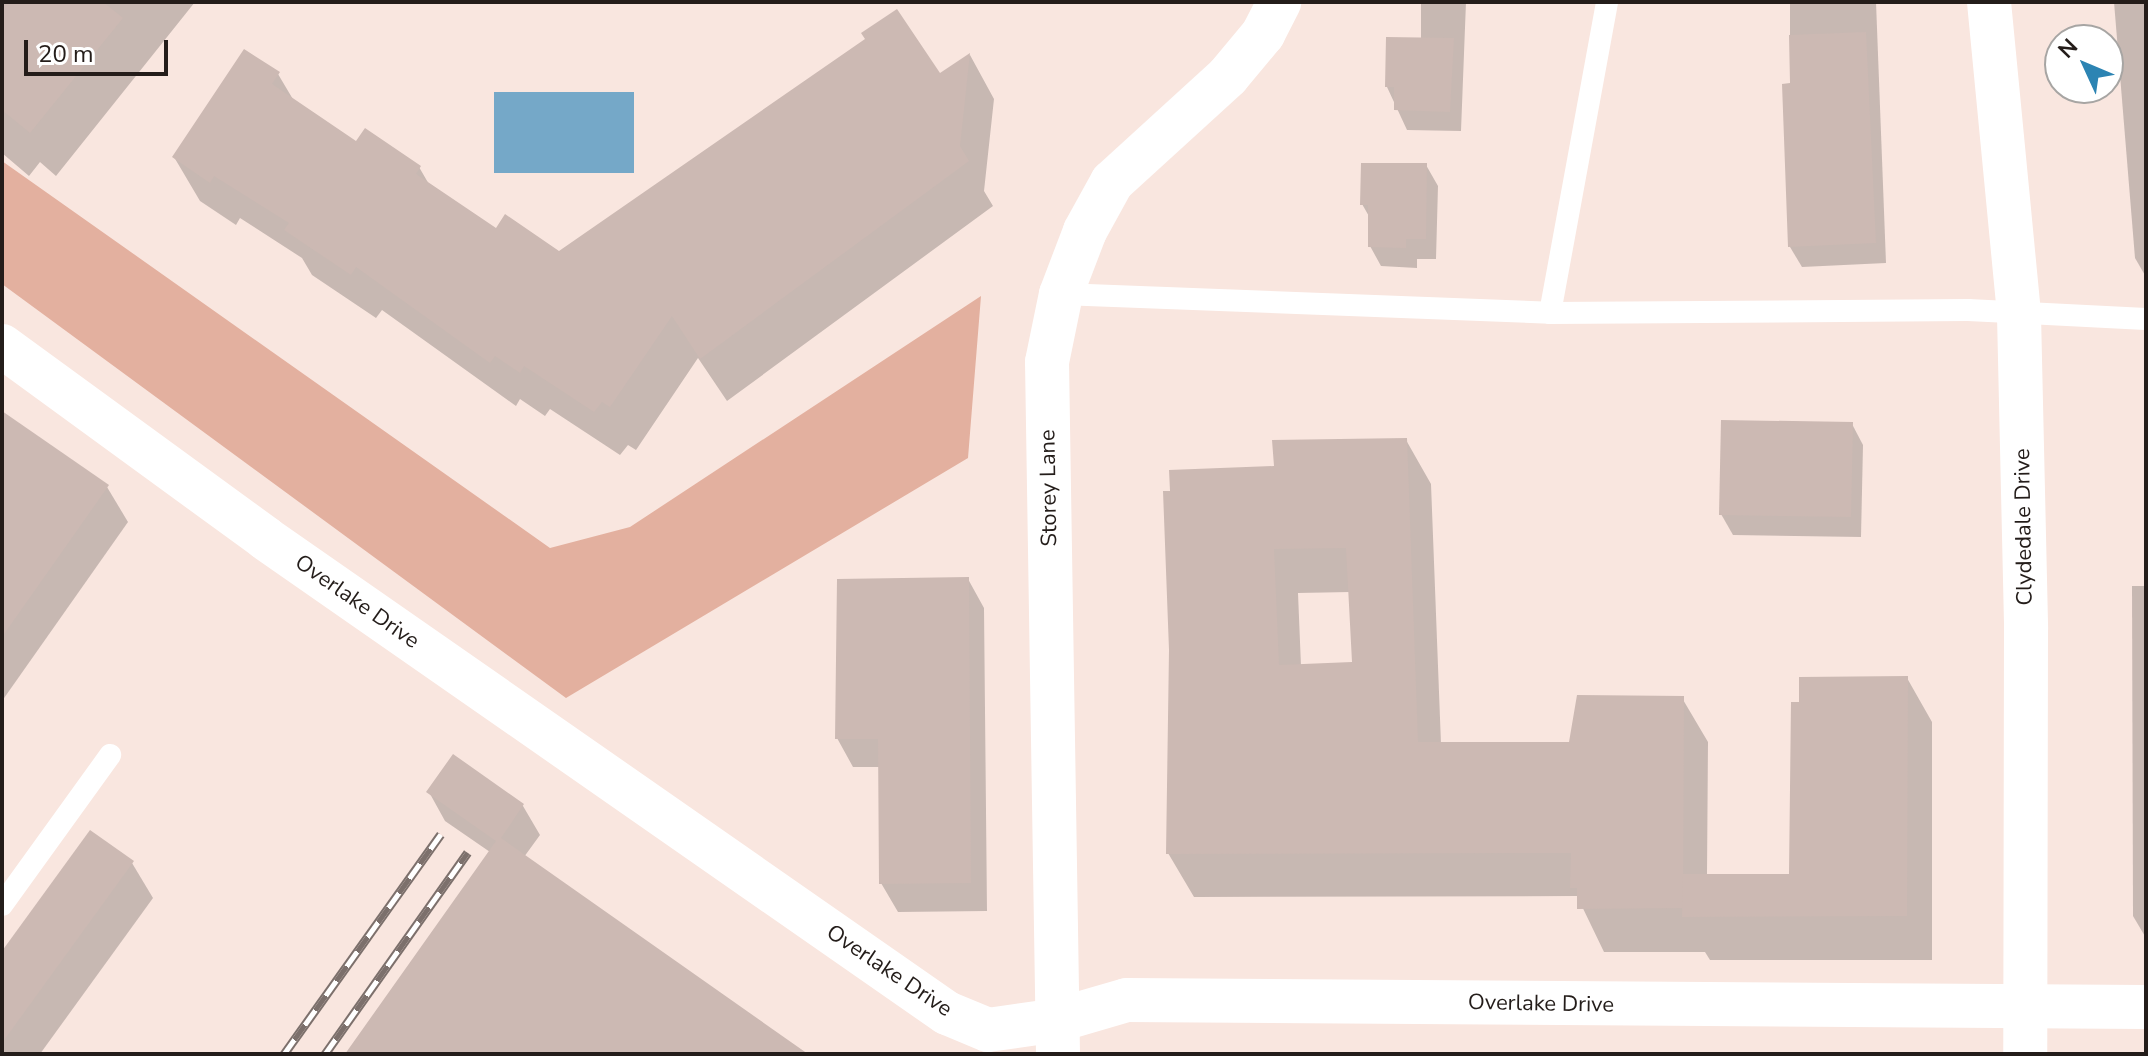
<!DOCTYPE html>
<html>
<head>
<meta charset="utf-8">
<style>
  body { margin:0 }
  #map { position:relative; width:2148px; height:1056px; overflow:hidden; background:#f9e6df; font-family:"Nunito Sans",sans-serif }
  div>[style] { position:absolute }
  .green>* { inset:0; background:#e3b09f }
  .water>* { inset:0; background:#75a8c8 }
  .shadow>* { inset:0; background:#0003 }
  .building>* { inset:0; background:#ccb9b3 }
  .lane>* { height:22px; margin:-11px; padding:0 11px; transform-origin:11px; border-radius:11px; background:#fff }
  .street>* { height:44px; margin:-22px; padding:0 22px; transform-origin:22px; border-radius:22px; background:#fff }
  .rail>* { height:9px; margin-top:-4.5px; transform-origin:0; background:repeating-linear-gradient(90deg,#fff 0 18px,#7c706c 0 36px); box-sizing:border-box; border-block:2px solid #7c706c }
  span { translate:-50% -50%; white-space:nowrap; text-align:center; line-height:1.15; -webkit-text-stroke:8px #fff; paint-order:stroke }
  .street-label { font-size:22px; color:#241d1a }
  .frame { position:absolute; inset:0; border:4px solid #241d1a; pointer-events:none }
  .north { position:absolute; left:2044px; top:24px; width:80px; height:80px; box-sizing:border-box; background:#fff; border:2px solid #a7a5a3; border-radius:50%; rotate:314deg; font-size:22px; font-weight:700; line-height:32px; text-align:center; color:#241d1a }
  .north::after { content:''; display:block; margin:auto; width:28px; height:36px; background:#2c84b3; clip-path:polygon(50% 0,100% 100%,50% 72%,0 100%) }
  .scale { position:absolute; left:24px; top:40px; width:144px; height:36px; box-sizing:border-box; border:4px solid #241d1a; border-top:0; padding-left:10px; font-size:24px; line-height:28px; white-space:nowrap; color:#241d1a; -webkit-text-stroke:6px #fff; paint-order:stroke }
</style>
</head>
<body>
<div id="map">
  <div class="green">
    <div style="clip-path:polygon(2px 161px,550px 548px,630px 527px,981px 296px,968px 458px,566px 698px,2px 284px)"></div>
  </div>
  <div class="water">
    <div style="clip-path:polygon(494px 92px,634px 92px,634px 173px,494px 173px)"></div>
  </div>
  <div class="shadow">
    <div style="clip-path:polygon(2px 2px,195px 2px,56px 176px,40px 162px,29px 176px,2px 153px)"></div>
    <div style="clip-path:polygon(1421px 2px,1466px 2px,1461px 131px,1407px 130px,1387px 87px,1421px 39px)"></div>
    <div style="clip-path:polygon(1790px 2px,1876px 2px,1886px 263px,1802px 267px,1790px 247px)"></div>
    <div style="clip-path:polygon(2114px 2px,2146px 2px,2146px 277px,2135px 258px)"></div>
    <div style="clip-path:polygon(970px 55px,994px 99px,984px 191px,993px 206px,727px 401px,698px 358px,636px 450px,628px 445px,620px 455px,550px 409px,545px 416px,520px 399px,516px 406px,382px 310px,376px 318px,312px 275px,302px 258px,240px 218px,236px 225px,200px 201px,174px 157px,278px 74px,294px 101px,357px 143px,419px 167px,430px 186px,497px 231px,559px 253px,939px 76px)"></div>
    <div style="clip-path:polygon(1426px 165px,1438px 186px,1436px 259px,1417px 259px,1417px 268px,1381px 266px,1370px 246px,1370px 218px,1362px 204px)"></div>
    <div style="clip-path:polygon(2px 414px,107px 487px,128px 522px,2px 701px)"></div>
    <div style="clip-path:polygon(1852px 424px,1863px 445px,1861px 537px,1733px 535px,1721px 514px)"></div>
    <div style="clip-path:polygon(evenodd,1406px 440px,1431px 484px,1441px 744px,1570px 744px,1682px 698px,1708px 742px,1707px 876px,1791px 876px,1907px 678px,1932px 722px,1932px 960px,1710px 960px,1705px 952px,1604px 952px,1577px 896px,1194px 897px,1168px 853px,1276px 468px,1406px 440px,1350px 592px,1354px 664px,1301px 666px,1298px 593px,1350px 592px)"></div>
    <div style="clip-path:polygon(968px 579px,984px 608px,987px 911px,898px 912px,881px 883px,880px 767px,853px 767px,837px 738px)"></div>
    <div style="clip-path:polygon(2132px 586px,2146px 586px,2146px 938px,2133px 916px)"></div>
    <div style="clip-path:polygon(453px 757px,523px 806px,540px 835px,524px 857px,805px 1054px,348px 1054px,490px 852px,445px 821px,429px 792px)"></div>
    <div style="clip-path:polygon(132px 863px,153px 898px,40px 1054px,2px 1054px,2px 954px)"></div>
  </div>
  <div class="building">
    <div style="clip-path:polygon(2px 2px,103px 2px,123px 18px,30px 133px,2px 110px)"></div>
    <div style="clip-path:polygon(897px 9px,940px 73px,970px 53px,960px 146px,969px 161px,700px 359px,672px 316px,610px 407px,602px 402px,594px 412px,524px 366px,520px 373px,495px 356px,490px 363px,356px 267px,351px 275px,284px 230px,289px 223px,214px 176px,210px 183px,172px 157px,244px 49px,280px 72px,272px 84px,356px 141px,365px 128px,421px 166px,416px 174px,496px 228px,505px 214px,559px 251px,865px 39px,861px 33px)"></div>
    <div style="clip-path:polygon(1866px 32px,1876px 243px,1788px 247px,1782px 84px,1790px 83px,1789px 35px)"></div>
    <div style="clip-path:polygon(1386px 37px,1454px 38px,1450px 112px,1394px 110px,1394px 87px,1385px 87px)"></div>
    <div style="clip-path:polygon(1361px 163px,1427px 163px,1426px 239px,1406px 239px,1406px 248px,1368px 247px,1368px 205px,1360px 205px)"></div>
    <div style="clip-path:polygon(2px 411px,109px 485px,2px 637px)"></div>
    <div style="clip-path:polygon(1721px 420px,1853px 422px,1851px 517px,1719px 515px)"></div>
    <div style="clip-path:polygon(evenodd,1407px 438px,1418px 742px,1569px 742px,1577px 695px,1684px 696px,1683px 908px,1577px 909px,1577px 888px,1570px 888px,1571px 853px,1166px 854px,1169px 650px,1163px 491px,1170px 491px,1169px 470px,1274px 466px,1272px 440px,1407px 438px,1346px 548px,1352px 662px,1279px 665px,1274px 549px,1346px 548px)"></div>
    <div style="clip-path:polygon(969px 577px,971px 883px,879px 884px,878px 739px,835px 739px,837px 579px)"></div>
    <div style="clip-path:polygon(1908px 676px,1907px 916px,1682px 917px,1683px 874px,1789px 874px,1791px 702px,1799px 702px,1799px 677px)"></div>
    <div style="clip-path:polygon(453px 754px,524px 804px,501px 838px,808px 1054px,345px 1054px,496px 841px,426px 792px)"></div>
    <div style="clip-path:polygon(90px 830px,134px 861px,2px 1043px,2px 951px)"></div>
  </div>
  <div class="lane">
    <div style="left:1061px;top:294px;width:489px;rotate:2.2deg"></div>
    <div style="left:1550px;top:313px;width:418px;rotate:-0.4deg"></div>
    <div style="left:1968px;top:310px;width:178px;rotate:2.9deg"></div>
    <div style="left:1550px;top:313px;width:316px;rotate:-79.6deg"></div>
    <div style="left:2px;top:905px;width:185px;rotate:-54.2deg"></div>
  </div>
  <div class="street">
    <div style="left:1989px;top:2px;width:314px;rotate:84.5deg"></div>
    <div style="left:2019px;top:315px;width:314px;rotate:88.7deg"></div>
    <div style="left:2026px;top:629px;width:425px;rotate:90.1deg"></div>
    <div style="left:2px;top:346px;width:326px;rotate:36.1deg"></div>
    <div style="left:265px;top:538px;width:831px;rotate:34.86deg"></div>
    <div style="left:947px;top:1013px;width:44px;rotate:22.5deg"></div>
    <div style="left:988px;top:1030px;width:71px;rotate:-8.1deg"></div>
    <div style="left:1058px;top:1020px;width:72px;rotate:-16.2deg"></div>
    <div style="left:1127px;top:1000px;width:1019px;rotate:0.39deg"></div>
    <div style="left:1058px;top:1054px;width:692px;rotate:-90.91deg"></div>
    <div style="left:1047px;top:362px;width:69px;rotate:-78.4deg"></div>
    <div style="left:1061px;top:294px;width:67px;rotate:-69.1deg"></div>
    <div style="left:1085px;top:231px;width:56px;rotate:-61.1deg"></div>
    <div style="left:1112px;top:182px;width:157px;rotate:-42.4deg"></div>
    <div style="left:1228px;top:76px;width:55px;rotate:-50.2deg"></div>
    <div style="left:1263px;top:34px;width:36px;rotate:-63deg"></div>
  </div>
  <div class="rail">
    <div style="left:284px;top:1054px;width:270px;rotate:-54.5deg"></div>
    <div style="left:325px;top:1054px;width:247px;rotate:-54.7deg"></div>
  </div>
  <div class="street-label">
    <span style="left:1049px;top:488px;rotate:-91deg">Storey Lane</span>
    <span style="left:2024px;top:527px;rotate:-91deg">Clydedale Drive</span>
    <span style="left:357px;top:602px;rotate:35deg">Overlake Drive</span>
    <span style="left:889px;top:971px;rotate:34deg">Overlake Drive</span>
    <span style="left:1541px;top:1004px;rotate:1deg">Overlake Drive</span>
  </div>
  <div class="frame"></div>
  <div class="north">N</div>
  <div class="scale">20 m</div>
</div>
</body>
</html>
